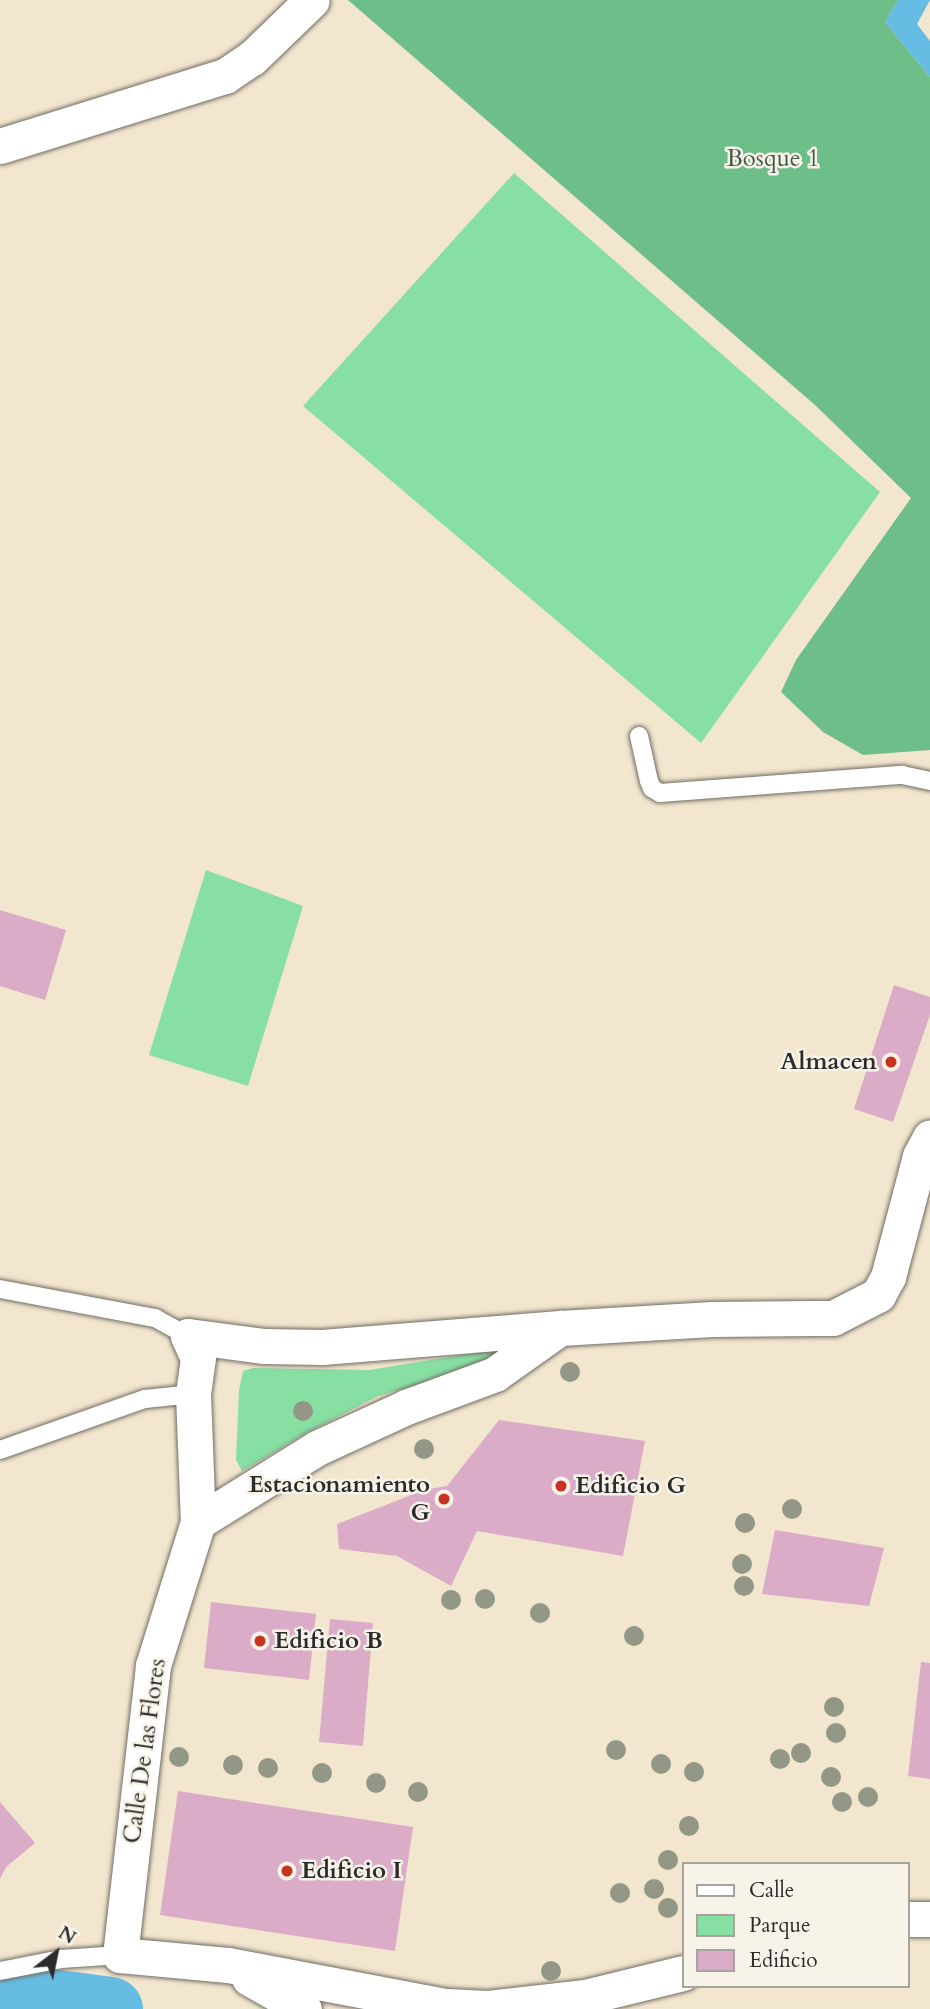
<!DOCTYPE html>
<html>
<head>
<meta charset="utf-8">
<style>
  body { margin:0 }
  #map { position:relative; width:930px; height:2009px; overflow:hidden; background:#f3e6cf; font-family:Cardo,serif }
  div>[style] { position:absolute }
  .green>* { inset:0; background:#88dfa4 }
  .forest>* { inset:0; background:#6ebe8a }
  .water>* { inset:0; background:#66bde3 }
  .river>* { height:65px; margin:-32.5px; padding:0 32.5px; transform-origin:32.5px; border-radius:32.5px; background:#66bde3 }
  .building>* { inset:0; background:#dbacc8 }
  .roads { filter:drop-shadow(0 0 2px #716c64) drop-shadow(0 0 2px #716c64) }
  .service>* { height:18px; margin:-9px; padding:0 9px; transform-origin:9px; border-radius:9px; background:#fff }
  .minor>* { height:35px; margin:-17.5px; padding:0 17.5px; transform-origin:17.5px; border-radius:17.5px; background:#fff }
  .trees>* { width:20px; height:20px; margin:-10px; border-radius:50%; background:#929885 }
  .dots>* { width:19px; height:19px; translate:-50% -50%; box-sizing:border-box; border:4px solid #f7f3e8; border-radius:50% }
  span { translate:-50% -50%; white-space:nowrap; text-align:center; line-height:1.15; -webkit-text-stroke:5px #f7f3e8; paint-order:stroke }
  .park-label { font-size:24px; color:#425849 }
  .poi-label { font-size:24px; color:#2b2b2b; font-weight:700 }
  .right { translate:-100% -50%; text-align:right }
  .left { translate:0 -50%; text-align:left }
  .street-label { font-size:24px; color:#2b2b2b }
  .legend { position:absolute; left:682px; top:1862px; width:228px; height:126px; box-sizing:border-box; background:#f7f3e8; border:2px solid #a5a39c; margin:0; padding:9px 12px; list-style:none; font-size:21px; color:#2b2b2b }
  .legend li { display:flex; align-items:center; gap:14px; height:35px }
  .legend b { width:35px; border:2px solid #a5a39c }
  .north { position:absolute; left:21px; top:1918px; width:70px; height:70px; -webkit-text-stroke:5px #f7f3e8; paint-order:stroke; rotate:32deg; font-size:19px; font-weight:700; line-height:28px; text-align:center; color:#2b2b2b }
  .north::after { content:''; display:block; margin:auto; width:24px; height:32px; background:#2b2b2b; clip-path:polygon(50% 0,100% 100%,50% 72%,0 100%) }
</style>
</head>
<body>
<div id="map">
  <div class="green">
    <div style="clip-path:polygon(514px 173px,880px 492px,701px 743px,303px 406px)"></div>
    <div style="clip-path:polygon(206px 870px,303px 906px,248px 1086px,149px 1055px)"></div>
    <div style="clip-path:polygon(517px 1346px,490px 1364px,378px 1396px,306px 1433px,242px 1471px,236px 1460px,239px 1390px,243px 1371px,253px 1368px,369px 1370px)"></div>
  </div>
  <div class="forest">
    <div style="clip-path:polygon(348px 0,898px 0,885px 22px,930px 77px,930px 750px,863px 755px,823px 732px,781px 692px,796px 660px,911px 498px,815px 405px)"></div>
  </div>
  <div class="water">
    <div style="clip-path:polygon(898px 0,930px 0,917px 24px,930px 41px,930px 77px,885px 22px)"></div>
  </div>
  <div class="river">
    <div style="left:0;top:1997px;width:5px;rotate:-22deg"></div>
    <div style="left:5px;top:1995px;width:106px;rotate:7.6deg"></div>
  </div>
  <div class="building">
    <div style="clip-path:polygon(0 910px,66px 930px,45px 1000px,0 986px)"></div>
    <div style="clip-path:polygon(894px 985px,930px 997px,930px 1015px,893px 1122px,854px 1109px)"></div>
    <div style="clip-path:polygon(499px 1420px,645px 1441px,623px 1556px,477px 1531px,451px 1586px,397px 1556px,339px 1549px,337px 1524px,424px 1490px,447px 1486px)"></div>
    <div style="clip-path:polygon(775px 1530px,884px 1548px,869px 1606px,762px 1594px)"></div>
    <div style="clip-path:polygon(211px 1602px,316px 1614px,309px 1680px,204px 1668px)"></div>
    <div style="clip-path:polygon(330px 1619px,373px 1623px,363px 1746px,319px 1742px)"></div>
    <div style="clip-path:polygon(921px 1662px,930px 1663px,930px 1779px,908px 1776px)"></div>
    <div style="clip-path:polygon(178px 1791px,413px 1827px,395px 1951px,160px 1915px)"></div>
    <div style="clip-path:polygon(0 1802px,35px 1843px,6px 1867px,0 1879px)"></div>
  </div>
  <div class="roads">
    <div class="service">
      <div style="left:639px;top:736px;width:46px;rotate:77.5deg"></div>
      <div style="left:649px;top:781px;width:8px;rotate:67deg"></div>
      <div style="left:652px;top:788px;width:9px;rotate:32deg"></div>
      <div style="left:660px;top:793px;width:243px;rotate:-4.3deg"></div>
      <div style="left:902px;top:775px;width:29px;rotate:12deg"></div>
      <div style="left:0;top:1289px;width:158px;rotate:10.6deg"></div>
      <div style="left:155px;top:1318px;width:38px;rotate:29deg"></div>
      <div style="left:0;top:1450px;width:154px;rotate:-19.4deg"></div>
      <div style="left:145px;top:1399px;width:48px;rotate:-5.9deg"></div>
      <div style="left:0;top:1971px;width:62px;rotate:-11.1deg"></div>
      <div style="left:61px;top:1959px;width:59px;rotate:-3.9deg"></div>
    </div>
    <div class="minor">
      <div style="left:0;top:146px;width:236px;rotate:-17.3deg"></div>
      <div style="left:225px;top:76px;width:32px;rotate:-34deg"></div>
      <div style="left:252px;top:58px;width:83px;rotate:-44deg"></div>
      <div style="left:188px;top:1336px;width:24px;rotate:66deg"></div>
      <div style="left:198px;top:1358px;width:36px;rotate:98deg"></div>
      <div style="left:193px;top:1394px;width:128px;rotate:87.8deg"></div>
      <div style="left:198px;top:1522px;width:151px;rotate:107.4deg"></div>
      <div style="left:153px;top:1666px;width:291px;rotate:96.5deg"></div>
      <div style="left:120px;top:1955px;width:108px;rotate:5.3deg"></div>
      <div style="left:228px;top:1965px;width:222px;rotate:10.7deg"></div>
      <div style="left:446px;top:2006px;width:42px;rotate:2.7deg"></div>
      <div style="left:488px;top:2008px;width:98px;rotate:-6.5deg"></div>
      <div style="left:585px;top:1997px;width:101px;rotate:-13.8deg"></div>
      <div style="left:188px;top:1336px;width:77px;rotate:7.5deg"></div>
      <div style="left:264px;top:1346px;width:58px;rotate:1deg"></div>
      <div style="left:322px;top:1347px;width:239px;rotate:-4.6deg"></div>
      <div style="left:560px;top:1328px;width:152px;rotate:-3.4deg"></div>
      <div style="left:712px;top:1319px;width:121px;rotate:-0.5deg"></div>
      <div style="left:833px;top:1318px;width:51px;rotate:-27.1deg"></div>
      <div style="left:878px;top:1295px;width:21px;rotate:-61deg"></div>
      <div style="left:888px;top:1277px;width:125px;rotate:-75.2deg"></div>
      <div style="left:920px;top:1156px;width:21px;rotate:-62deg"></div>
      <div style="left:198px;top:1522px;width:140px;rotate:-31.9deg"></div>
      <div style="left:317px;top:1448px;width:98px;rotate:-24.7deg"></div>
      <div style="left:406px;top:1407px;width:95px;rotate:-20.3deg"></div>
      <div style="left:495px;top:1374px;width:80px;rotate:-35.3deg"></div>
      <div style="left:907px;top:1919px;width:23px"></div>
      <div style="left:249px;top:1978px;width:63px;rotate:29.4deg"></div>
    </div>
  </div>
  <div class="trees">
    <div style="left:570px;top:1372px"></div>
    <div style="left:303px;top:1411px"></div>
    <div style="left:424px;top:1449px"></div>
    <div style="left:792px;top:1509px"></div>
    <div style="left:745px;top:1523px"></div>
    <div style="left:742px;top:1564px"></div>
    <div style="left:744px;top:1586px"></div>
    <div style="left:485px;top:1599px"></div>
    <div style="left:451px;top:1600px"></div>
    <div style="left:540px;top:1613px"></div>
    <div style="left:634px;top:1636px"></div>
    <div style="left:834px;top:1707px"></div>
    <div style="left:836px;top:1733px"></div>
    <div style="left:616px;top:1750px"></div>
    <div style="left:801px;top:1753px"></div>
    <div style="left:179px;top:1757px"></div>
    <div style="left:780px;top:1759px"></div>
    <div style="left:661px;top:1764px"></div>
    <div style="left:233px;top:1765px"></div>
    <div style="left:268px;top:1768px"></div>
    <div style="left:694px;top:1772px"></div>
    <div style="left:322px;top:1773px"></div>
    <div style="left:831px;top:1777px"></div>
    <div style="left:376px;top:1783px"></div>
    <div style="left:418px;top:1792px"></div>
    <div style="left:868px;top:1797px"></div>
    <div style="left:842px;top:1802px"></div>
    <div style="left:689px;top:1826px"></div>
    <div style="left:668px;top:1860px"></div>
    <div style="left:654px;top:1889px"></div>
    <div style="left:620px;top:1893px"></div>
    <div style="left:668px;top:1908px"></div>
    <div style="left:551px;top:1971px"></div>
  </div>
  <div class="dots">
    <div style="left:891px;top:1062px;background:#c8321e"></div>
    <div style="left:561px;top:1486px;background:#c8321e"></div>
    <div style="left:444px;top:1499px;background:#c8321e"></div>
    <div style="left:260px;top:1641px;background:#c8321e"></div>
    <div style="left:287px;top:1871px;background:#c8321e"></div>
  </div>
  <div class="park-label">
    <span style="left:773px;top:159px">Bosque 1</span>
  </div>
  <div class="poi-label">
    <span class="right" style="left:877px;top:1062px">Almacen</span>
    <span class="right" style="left:430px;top:1499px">Estacionamiento<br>G</span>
    <span class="left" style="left:575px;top:1486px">Edificio G</span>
    <span class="left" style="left:274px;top:1641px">Edificio B</span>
    <span class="left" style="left:301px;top:1871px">Edificio I</span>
  </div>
  <div class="street-label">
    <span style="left:145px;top:1751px;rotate:-82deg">Calle De las Flores</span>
  </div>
  <ul class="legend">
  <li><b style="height:9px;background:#fff"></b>Calle</li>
  <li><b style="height:19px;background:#88dfa4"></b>Parque</li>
  <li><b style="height:19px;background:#dbacc8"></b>Edificio</li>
  </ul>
  <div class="north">N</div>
</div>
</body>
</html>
